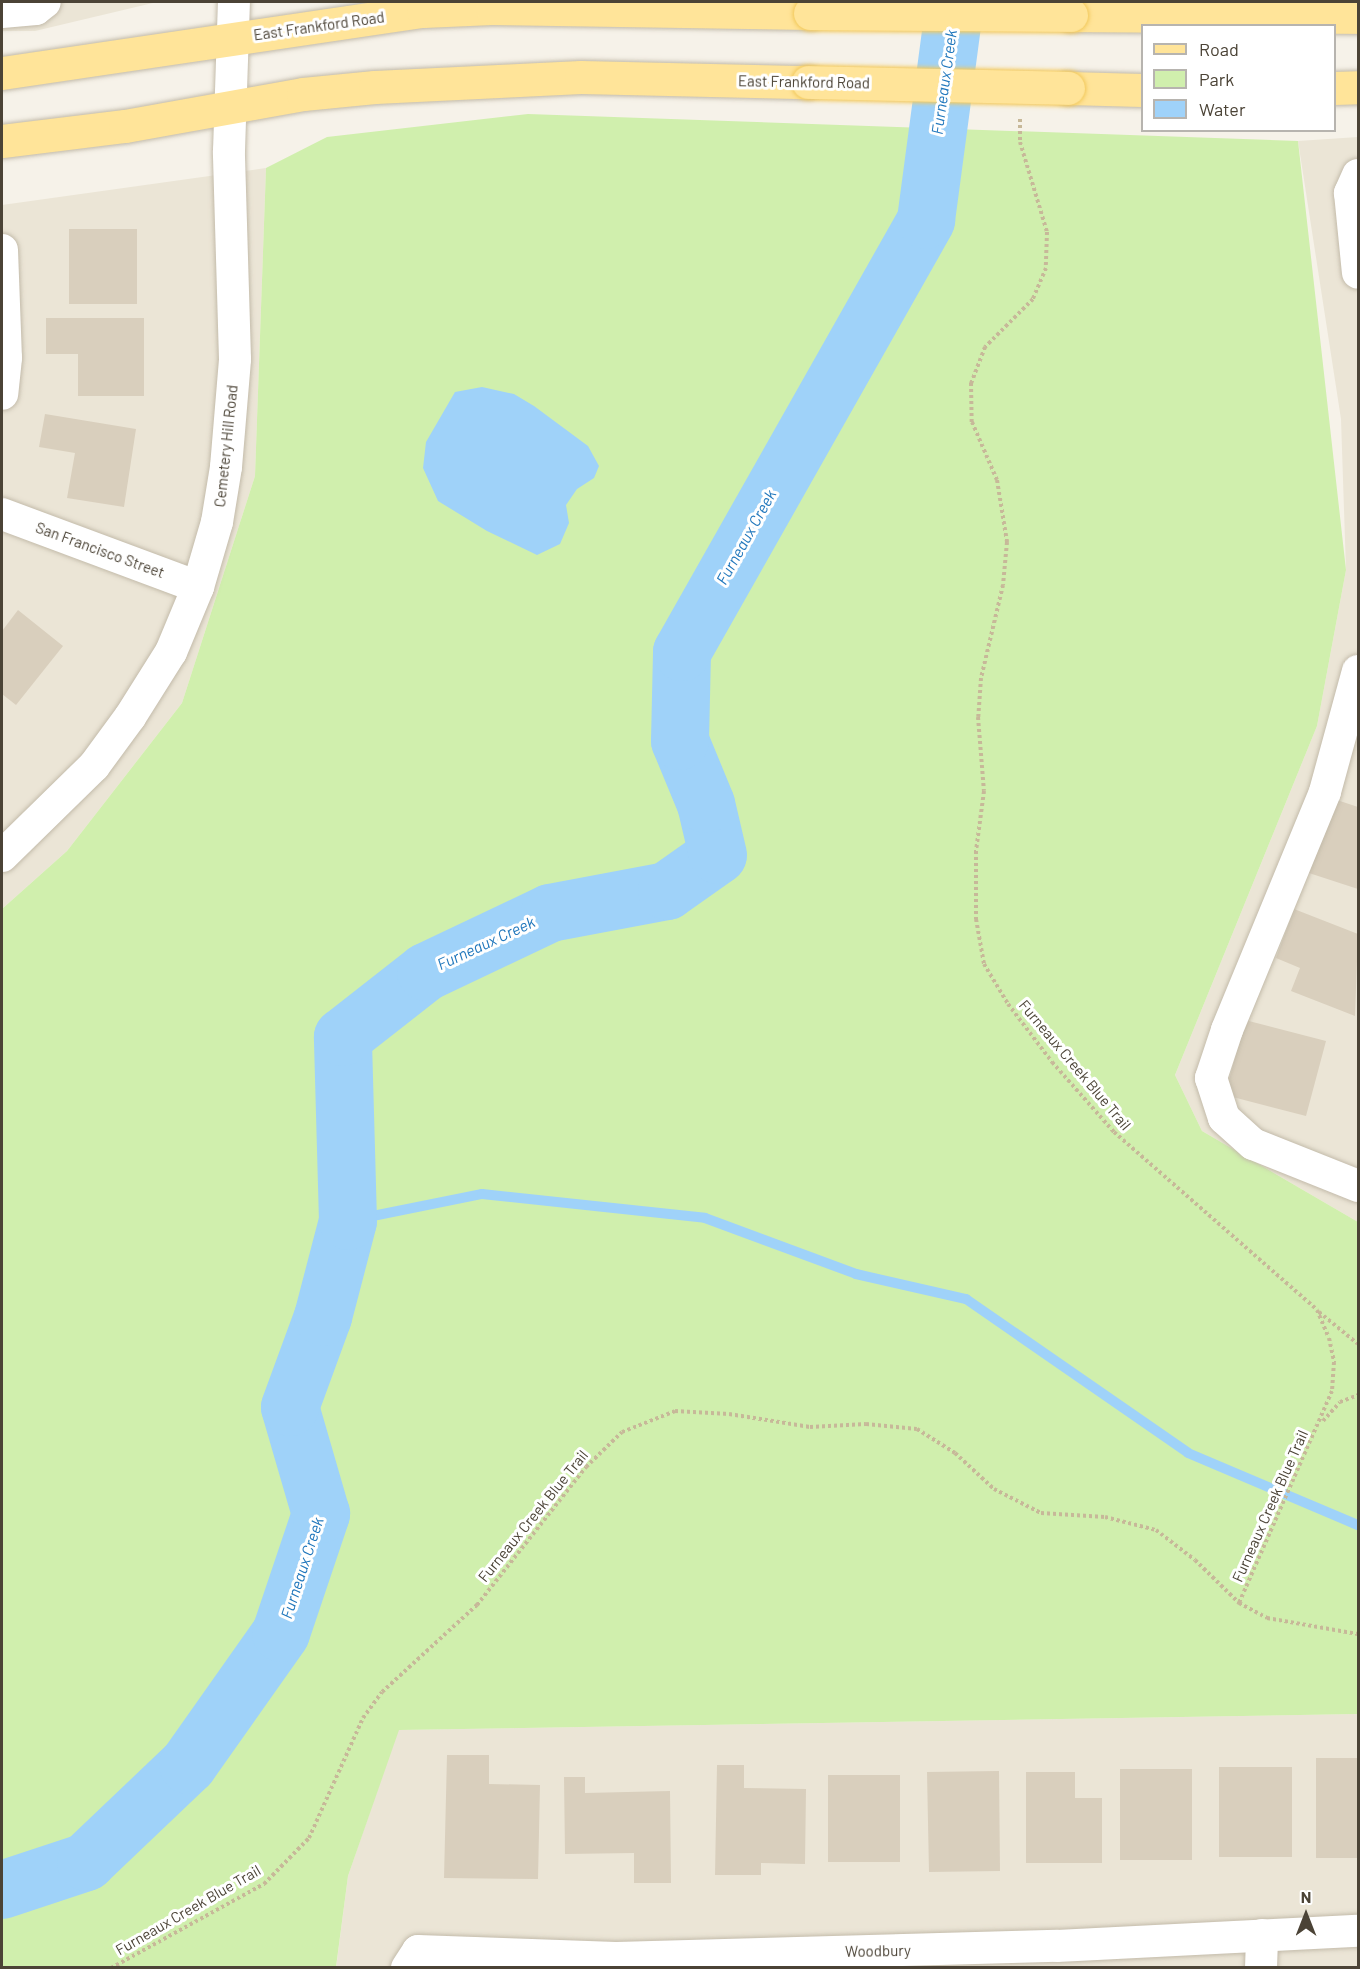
<!DOCTYPE html>
<html>
<head>
<meta charset="utf-8">
<style>
  body { margin:0 }
  #map { position:relative; width:1360px; height:1969px; overflow:hidden; background:#f6f2e9; font-family:Barlow,sans-serif }
  div>[style] { position:absolute }
  .residential>* { inset:0; background:#ebe5d6 }
  .green>* { inset:0; background:#d0efad }
  .water>* { inset:0; background:#9fd2f9 }
  .stream>* { height:10px; margin:-5px; padding:0 5px; transform-origin:5px; border-radius:5px; background:#9fd2f9 }
  .river>* { height:58px; margin:-29px; padding:0 29px; transform-origin:29px; border-radius:29px; background:#9fd2f9 }
  .building>* { inset:0; background:#d9cfbd }
  .path>* { height:4px; margin-top:-2px; transform-origin:0; background:repeating-linear-gradient(90deg,#c7b899 0 3px,transparent 0 6px) }
  .roads { filter:drop-shadow(0 0 2px #c3bbaa) drop-shadow(0 0 2px #c3bbaa) }
  .minor>* { height:32px; margin:-16px; padding:0 16px; transform-origin:16px; border-radius:16px; background:#fff }
  .major>* { height:33px; margin:-16.5px; padding:0 16.5px; transform-origin:16.5px; border-radius:16.5px; background:#ffe499 }
  .bridges { filter:drop-shadow(0 0 2px #f2c85b) drop-shadow(0 0 2px #f2c85b) }
  .major-bridge>* { height:33px; margin:-16.5px; padding:0 16.5px; transform-origin:16.5px; border-radius:16.5px; background:#ffe499 }
  span { translate:-50% -50%; white-space:nowrap; text-align:center; line-height:1.15; -webkit-text-stroke:6px #fff; paint-order:stroke }
  .street-label { font-size:15px; color:#4b4336 }
  .water-label { font-size:16px; color:#2077bc; font-style:italic }
  .frame { position:absolute; inset:0; border:3px solid #4b4336; pointer-events:none }
  .legend { position:absolute; left:1141px; top:24px; width:195px; height:108px; box-sizing:border-box; background:#fff; border:2px solid #b7b4af; margin:0; padding:8px 10px; list-style:none; font-size:18px; color:#4b4336 }
  .legend li { display:flex; align-items:center; gap:12px; height:30px }
  .legend b { width:30px; border:2px solid #b7b4af }
  .north { position:absolute; left:1276px; top:1885px; width:60px; height:60px; -webkit-text-stroke:4px #fff; paint-order:stroke; rotate:0deg; font-size:16px; font-weight:700; line-height:24px; text-align:center; color:#4b4336 }
  .north::after { content:''; display:block; margin:auto; width:21px; height:27px; background:#4b4336; clip-path:polygon(50% 0,100% 100%,50% 72%,0 100%) }
</style>
</head>
<body>
<div id="map">
  <div class="residential">
    <div style="clip-path:polygon(2px 2px,157px 2px,35px 31px,2px 31px)"></div>
    <div style="clip-path:polygon(1358px 137px,1358px 1222px,1202px 1131px,1175px 1075px,1317px 726px,1346px 570px,1341px 419px,1298px 141px)"></div>
    <div style="clip-path:polygon(266px 168px,255px 476px,182px 703px,67px 851px,2px 909px,2px 205px)"></div>
    <div style="clip-path:polygon(1358px 1714px,1358px 1967px,336px 1968px,348px 1876px,398px 1730px)"></div>
  </div>
  <div class="green">
    <div style="clip-path:polygon(528px 114px,1298px 141px,1346px 570px,1317px 726px,1175px 1075px,1202px 1131px,1358px 1222px,1358px 1714px,399px 1730px,348px 1876px,336px 1967px,2px 1967px,2px 909px,67px 851px,182px 703px,255px 476px,266px 168px,327px 137px)"></div>
  </div>
  <div class="water">
    <div style="clip-path:polygon(482px 387px,514px 394px,534px 406px,588px 446px,599px 466px,594px 478px,577px 489px,566px 505px,569px 523px,560px 544px,537px 555px,487px 531px,438px 501px,423px 468px,426px 442px,455px 392px)"></div>
  </div>
  <div class="stream">
    <div style="left:348px;top:1221px;width:137px;rotate:-11.4deg"></div>
    <div style="left:482px;top:1194px;width:224px;rotate:6.1deg"></div>
    <div style="left:705px;top:1218px;width:161px;rotate:20.3deg"></div>
    <div style="left:856px;top:1274px;width:113px;rotate:12.8deg"></div>
    <div style="left:966px;top:1299px;width:270px;rotate:34.7deg"></div>
    <div style="left:1188px;top:1453px;width:185px;rotate:23deg"></div>
  </div>
  <div class="river">
    <div style="left:2px;top:1890px;width:89px;rotate:-18.4deg"></div>
    <div style="left:86px;top:1862px;width:141px;rotate:-43.6deg"></div>
    <div style="left:188px;top:1765px;width:161px;rotate:-54.8deg"></div>
    <div style="left:281px;top:1633px;width:126px;rotate:-71.4deg"></div>
    <div style="left:321px;top:1514px;width:111px;rotate:-106.2deg"></div>
    <div style="left:290px;top:1407px;width:96px;rotate:-69.9deg"></div>
    <div style="left:323px;top:1317px;width:99px;rotate:-75.4deg"></div>
    <div style="left:348px;top:1221px;width:184px;rotate:-91.6deg"></div>
    <div style="left:343px;top:1037px;width:105px;rotate:-38.1deg"></div>
    <div style="left:426px;top:972px;width:137px;rotate:-25.4deg"></div>
    <div style="left:550px;top:913px;width:119px;rotate:-10.6deg"></div>
    <div style="left:667px;top:891px;width:62px;rotate:-35.2deg"></div>
    <div style="left:718px;top:855px;width:52px;rotate:-103.2deg"></div>
    <div style="left:706px;top:804px;width:68px;rotate:-112.4deg"></div>
    <div style="left:680px;top:741px;width:89px;rotate:-88.7deg"></div>
    <div style="left:682px;top:652px;width:496px;rotate:-60.5deg"></div>
    <div style="left:926px;top:220px;width:220px;rotate:-82.4deg"></div>
  </div>
  <div class="building">
    <div style="clip-path:polygon(69px 229px,137px 229px,137px 304px,69px 304px)"></div>
    <div style="clip-path:polygon(46px 318px,144px 318px,144px 396px,78px 396px,78px 354px,46px 354px)"></div>
    <div style="clip-path:polygon(45px 414px,136px 429px,124px 507px,67px 498px,75px 453px,39px 447px)"></div>
    <div style="clip-path:polygon(18px 610px,63px 646px,16px 705px,2px 694px,2px 631px)"></div>
    <div style="clip-path:polygon(1334px 799px,1358px 807px,1358px 889px,1309px 873px)"></div>
    <div style="clip-path:polygon(1294px 909px,1358px 934px,1355px 1016px,1291px 991px,1300px 968px,1276px 958px)"></div>
    <div style="clip-path:polygon(1245px 1020px,1326px 1041px,1306px 1116px,1225px 1095px)"></div>
    <div style="clip-path:polygon(447px 1755px,489px 1755px,489px 1784px,540px 1785px,538px 1879px,444px 1878px)"></div>
    <div style="clip-path:polygon(1316px 1758px,1358px 1758px,1358px 1858px,1316px 1858px)"></div>
    <div style="clip-path:polygon(717px 1765px,744px 1765px,744px 1788px,806px 1789px,805px 1864px,761px 1863px,761px 1875px,715px 1875px)"></div>
    <div style="clip-path:polygon(1219px 1767px,1292px 1767px,1292px 1857px,1219px 1857px)"></div>
    <div style="clip-path:polygon(1120px 1769px,1192px 1769px,1192px 1860px,1120px 1860px)"></div>
    <div style="clip-path:polygon(999px 1771px,1000px 1871px,929px 1872px,927px 1772px)"></div>
    <div style="clip-path:polygon(1026px 1772px,1075px 1772px,1075px 1798px,1102px 1798px,1102px 1863px,1026px 1863px)"></div>
    <div style="clip-path:polygon(828px 1775px,900px 1775px,900px 1862px,828px 1862px)"></div>
    <div style="clip-path:polygon(564px 1777px,585px 1777px,585px 1793px,670px 1791px,671px 1883px,634px 1883px,634px 1853px,565px 1854px)"></div>
  </div>
  <div class="path">
    <div style="left:1020px;top:119px;width:23px;rotate:90deg"></div>
    <div style="left:1020px;top:142px;width:94px;rotate:73.3deg"></div>
    <div style="left:1047px;top:232px;width:36px;rotate:92deg"></div>
    <div style="left:1046px;top:268px;width:34px;rotate:113deg"></div>
    <div style="left:1033px;top:299px;width:68px;rotate:135deg"></div>
    <div style="left:985px;top:347px;width:39px;rotate:111deg"></div>
    <div style="left:971px;top:383px;width:39px;rotate:89deg"></div>
    <div style="left:972px;top:422px;width:63px;rotate:66.7deg"></div>
    <div style="left:997px;top:480px;width:63px;rotate:80.8deg"></div>
    <div style="left:1007px;top:542px;width:43px;rotate:95.3deg"></div>
    <div style="left:1003px;top:585px;width:96px;rotate:103.3deg"></div>
    <div style="left:981px;top:678px;width:39px;rotate:94deg"></div>
    <div style="left:978px;top:717px;width:74px;rotate:85.4deg"></div>
    <div style="left:984px;top:791px;width:61px;rotate:97.6deg"></div>
    <div style="left:976px;top:851px;width:68px;rotate:90deg"></div>
    <div style="left:976px;top:919px;width:46px;rotate:79.9deg"></div>
    <div style="left:984px;top:964px;width:47px;rotate:59deg"></div>
    <div style="left:1008px;top:1004px;width:73px;rotate:52.8deg"></div>
    <div style="left:1052px;top:1062px;width:94px;rotate:48.5deg"></div>
    <div style="left:1114px;top:1132px;width:270px;rotate:41.2deg"></div>
    <div style="left:1317px;top:1310px;width:30px;rotate:67deg"></div>
    <div style="left:1329px;top:1338px;width:25px;rotate:78deg"></div>
    <div style="left:1334px;top:1362px;width:29px;rotate:94deg"></div>
    <div style="left:1332px;top:1391px;width:232px;rotate:113.7deg"></div>
    <div style="left:1319px;top:1312px;width:50px;rotate:39.4deg"></div>
    <div style="left:1323px;top:1421px;width:25px;rotate:-48deg"></div>
    <div style="left:1340px;top:1402px;width:19px;rotate:-21deg"></div>
    <div style="left:111px;top:1968px;width:175px;rotate:-28.8deg"></div>
    <div style="left:264px;top:1884px;width:64px;rotate:-45.6deg"></div>
    <div style="left:309px;top:1838px;width:132px;rotate:-65.8deg"></div>
    <div style="left:363px;top:1718px;width:32px;rotate:-54deg"></div>
    <div style="left:382px;top:1692px;width:129px;rotate:-42.5deg"></div>
    <div style="left:477px;top:1605px;width:176px;rotate:-51.7deg"></div>
    <div style="left:586px;top:1467px;width:50px;rotate:-44.2deg"></div>
    <div style="left:622px;top:1432px;width:57px;rotate:-21.6deg"></div>
    <div style="left:675px;top:1411px;width:54px;rotate:3.2deg"></div>
    <div style="left:729px;top:1414px;width:82px;rotate:9.1deg"></div>
    <div style="left:810px;top:1427px;width:56px;rotate:-3.1deg"></div>
    <div style="left:866px;top:1424px;width:51px;rotate:5.6deg"></div>
    <div style="left:917px;top:1429px;width:45px;rotate:32.3deg"></div>
    <div style="left:955px;top:1453px;width:53px;rotate:42.7deg"></div>
    <div style="left:994px;top:1489px;width:53px;rotate:27.1deg"></div>
    <div style="left:1041px;top:1513px;width:64px;rotate:3.6deg"></div>
    <div style="left:1105px;top:1517px;width:53px;rotate:14.3deg"></div>
    <div style="left:1156px;top:1530px;width:49px;rotate:37.6deg"></div>
    <div style="left:1195px;top:1560px;width:62px;rotate:44.3deg"></div>
    <div style="left:1239px;top:1603px;width:32px;rotate:28deg"></div>
    <div style="left:1267px;top:1618px;width:92px;rotate:10deg"></div>
  </div>
  <div class="roads">
    <div class="minor">
      <div style="left:2px;top:12px;width:34px;rotate:-5deg"></div>
      <div style="left:36px;top:9px;width:11px;rotate:-38deg"></div>
      <div style="left:1358px;top:175px;width:20px;rotate:114deg"></div>
      <div style="left:1350px;top:193px;width:80px;rotate:84.3deg"></div>
      <div style="left:2px;top:250px;width:108px;rotate:87.9deg"></div>
      <div style="left:6px;top:358px;width:36px;rotate:96deg"></div>
      <div style="left:2px;top:514px;width:209px;rotate:20.4deg"></div>
      <div style="left:1358px;top:671px;width:125px;rotate:105.3deg"></div>
      <div style="left:1325px;top:792px;width:257px;rotate:112.4deg"></div>
      <div style="left:1227px;top:1030px;width:51px;rotate:108.4deg"></div>
      <div style="left:1211px;top:1078px;width:42px;rotate:72deg"></div>
      <div style="left:1224px;top:1118px;width:39px;rotate:42deg"></div>
      <div style="left:1253px;top:1144px;width:113px;rotate:21.8deg"></div>
      <div style="left:2px;top:856px;width:129px;rotate:-44.4deg"></div>
      <div style="left:94px;top:766px;width:61px;rotate:-53.7deg"></div>
      <div style="left:130px;top:717px;width:77px;rotate:-57.8deg"></div>
      <div style="left:171px;top:652px;width:70px;rotate:-67.4deg"></div>
      <div style="left:198px;top:587px;width:68px;rotate:-73.7deg"></div>
      <div style="left:217px;top:522px;width:56px;rotate:-80.7deg"></div>
      <div style="left:226px;top:467px;width:108px;rotate:-85.2deg"></div>
      <div style="left:235px;top:359px;width:208px;rotate:-91.7deg"></div>
      <div style="left:229px;top:151px;width:149px;rotate:-88.1deg"></div>
      <div style="left:407px;top:1968px;width:20px;rotate:-57deg"></div>
      <div style="left:418px;top:1951px;width:198px;rotate:2deg"></div>
      <div style="left:616px;top:1958px;width:441px;rotate:-1.6deg"></div>
      <div style="left:1057px;top:1946px;width:301px;rotate:-2.9deg"></div>
      <div style="left:1261px;top:1968px;width:33px;rotate:-88deg"></div>
    </div>
    <div class="major">
      <div style="left:1071px;top:15px;width:287px;rotate:0.4deg"></div>
      <div style="left:2px;top:73px;width:426px;rotate:-8.4deg"></div>
      <div style="left:423px;top:11px;width:69px;rotate:-2.5deg"></div>
      <div style="left:492px;top:8px;width:318px;rotate:0.9deg"></div>
      <div style="left:1068px;top:88px;width:74px;rotate:1.5deg"></div>
      <div style="left:1334px;top:88px;width:24px;rotate:-2deg"></div>
      <div style="left:2px;top:141px;width:124px;rotate:-7deg"></div>
      <div style="left:125px;top:126px;width:181px;rotate:-10.2deg"></div>
      <div style="left:303px;top:94px;width:72px;rotate:-5.6deg"></div>
      <div style="left:375px;top:87px;width:206px;rotate:-2.8deg"></div>
      <div style="left:581px;top:77px;width:227px;rotate:1.3deg"></div>
    </div>
  </div>
  <div class="bridges">
    <div class="major-bridge">
      <div style="left:810px;top:13px;width:261px;rotate:0.4deg"></div>
      <div style="left:808px;top:82px;width:260px;rotate:1.3deg"></div>
    </div>
  </div>
  <div class="street-label">
    <span style="left:319px;top:26px;rotate:-8deg">East Frankford Road</span>
    <span style="left:804px;top:82px;rotate:1deg">East Frankford Road</span>
    <span style="left:226px;top:446px;rotate:-84deg">Cemetery Hill Road</span>
    <span style="left:100px;top:550px;rotate:20deg">San Francisco Street</span>
    <span style="left:1075px;top:1065px;rotate:50deg">Furneaux Creek Blue Trail</span>
    <span style="left:1270px;top:1506px;rotate:-66deg">Furneaux Creek Blue Trail</span>
    <span style="left:533px;top:1516px;rotate:-51deg">Furneaux Creek Blue Trail</span>
    <span style="left:188px;top:1910px;rotate:-30deg">Furneaux Creek Blue Trail</span>
    <span style="left:878px;top:1951px;rotate:-1deg">Woodbury</span>
  </div>
  <div class="water-label">
    <span style="left:944px;top:82px;rotate:-82deg">Furneaux Creek</span>
    <span style="left:746px;top:537px;rotate:-61deg">Furneaux Creek</span>
    <span style="left:486px;top:943px;rotate:-25deg">Furneaux Creek</span>
    <span style="left:302px;top:1568px;rotate:-72deg">Furneaux Creek</span>
  </div>
  <div class="frame"></div>
  <ul class="legend">
  <li><b style="height:8px;background:#ffe499"></b>Road</li>
  <li><b style="height:16px;background:#d0efad"></b>Park</li>
  <li><b style="height:16px;background:#9fd2f9"></b>Water</li>
  </ul>
  <div class="north">N</div>
</div>
</body>
</html>
